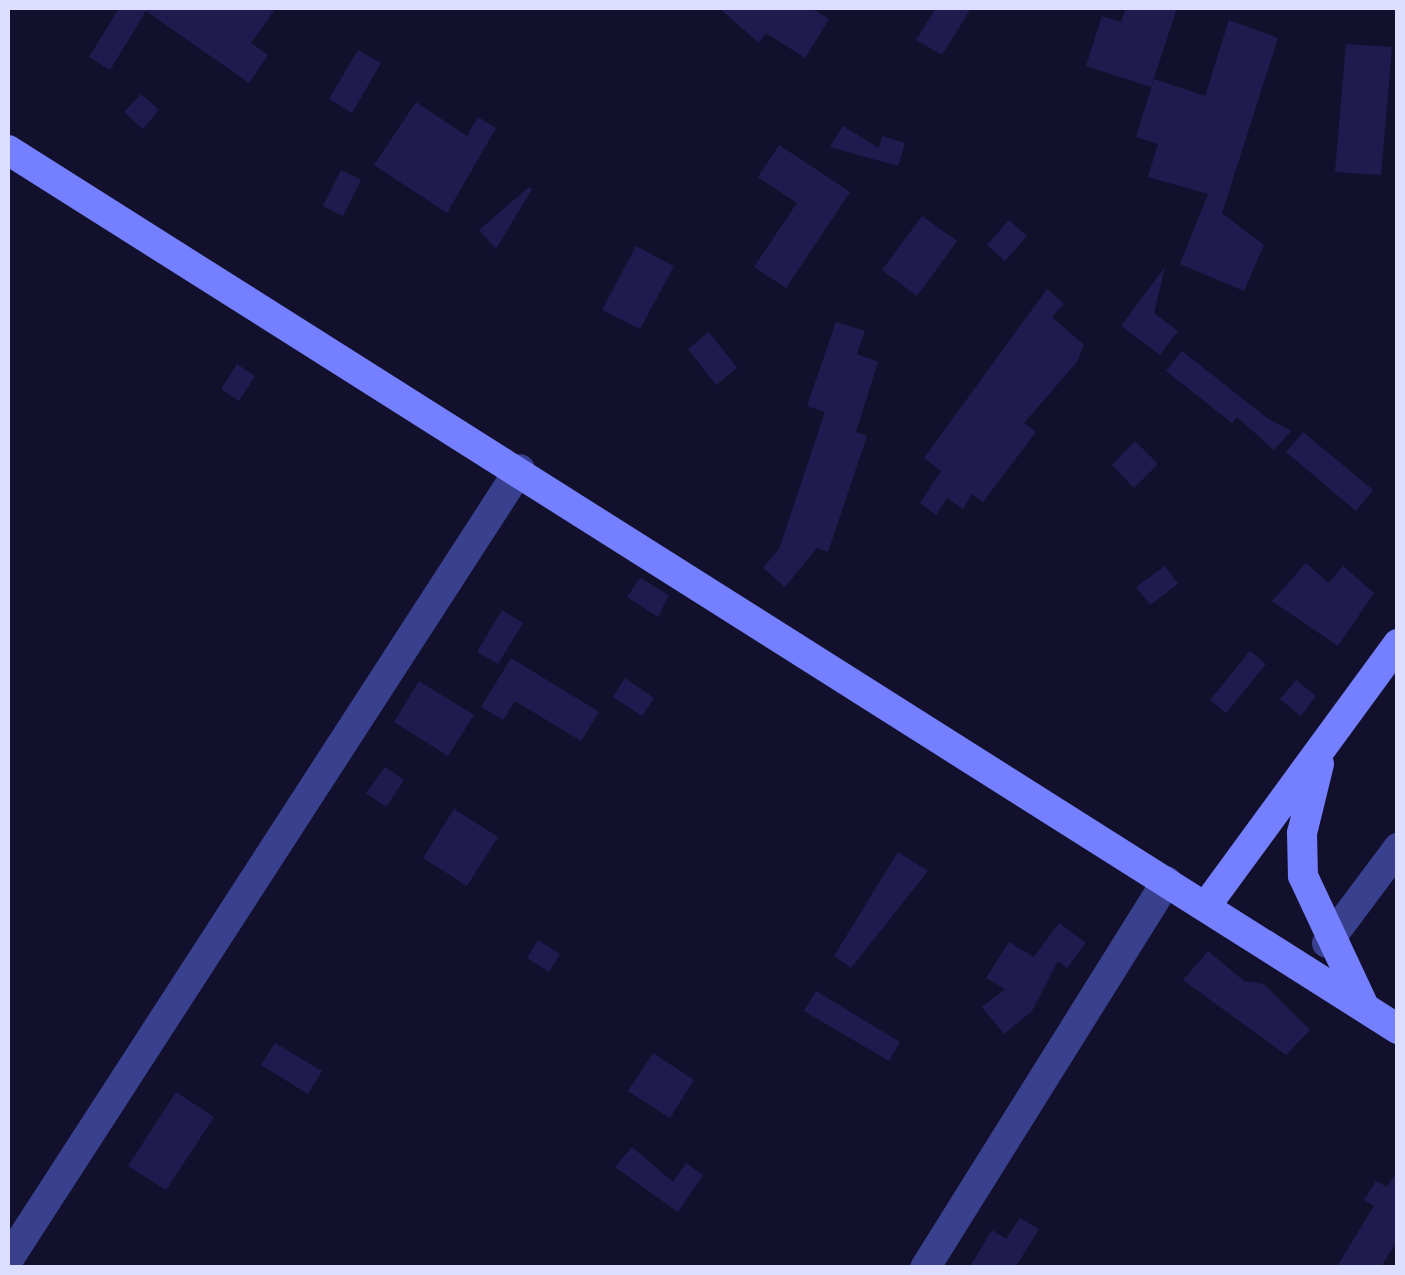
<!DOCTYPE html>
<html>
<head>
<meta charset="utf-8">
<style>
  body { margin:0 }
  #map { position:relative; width:1405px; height:1275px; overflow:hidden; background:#12102d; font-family:Arial,sans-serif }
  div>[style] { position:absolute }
  .building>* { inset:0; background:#201b4f }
  .street>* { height:30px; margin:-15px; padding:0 15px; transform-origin:15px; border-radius:15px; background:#39408e }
  .secondary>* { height:30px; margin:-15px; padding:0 15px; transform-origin:15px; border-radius:15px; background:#7480ff }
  span { translate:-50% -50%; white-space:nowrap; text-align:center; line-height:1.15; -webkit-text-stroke:8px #12102d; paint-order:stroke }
  .frame { position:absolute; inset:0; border:10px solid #ddf; pointer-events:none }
</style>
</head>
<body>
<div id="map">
  <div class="building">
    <div style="clip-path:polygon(119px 8px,276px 8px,251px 43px,268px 55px,249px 83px,146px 11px,110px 70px,89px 57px)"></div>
    <div style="clip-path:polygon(719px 8px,811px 8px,829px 19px,805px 58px,766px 33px,759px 43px)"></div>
    <div style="clip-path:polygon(936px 8px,971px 8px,942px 55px,916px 40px)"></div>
    <div style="clip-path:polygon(1126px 8px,1177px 8px,1151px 87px,1086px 66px,1102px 16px,1121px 22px)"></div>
    <div style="clip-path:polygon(1229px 20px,1278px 38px,1222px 213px,1264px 245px,1244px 291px,1180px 264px,1208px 194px,1148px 177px,1158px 144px,1136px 137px,1154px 79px,1205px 96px)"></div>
    <div style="clip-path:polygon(1346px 44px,1392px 47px,1381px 175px,1335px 172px)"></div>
    <div style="clip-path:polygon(358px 50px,381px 63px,352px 113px,329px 99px)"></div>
    <div style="clip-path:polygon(141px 94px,159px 110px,143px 129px,124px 112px)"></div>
    <div style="clip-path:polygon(416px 102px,467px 136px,478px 117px,496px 128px,447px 213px,374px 165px)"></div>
    <div style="clip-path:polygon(843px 126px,879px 148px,882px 136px,905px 143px,898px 166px,830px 147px)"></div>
    <div style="clip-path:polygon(779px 145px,850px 192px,786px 288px,754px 267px,797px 203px,758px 177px)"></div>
    <div style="clip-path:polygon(341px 170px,361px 180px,343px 216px,323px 206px)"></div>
    <div style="clip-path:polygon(529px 187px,532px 189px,496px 249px,479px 230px)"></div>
    <div style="clip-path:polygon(922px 216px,957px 241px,917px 296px,882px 270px)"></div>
    <div style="clip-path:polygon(1009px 220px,1027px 236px,1005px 261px,987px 245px)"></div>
    <div style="clip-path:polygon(636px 246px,674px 266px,640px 329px,602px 310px)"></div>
    <div style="clip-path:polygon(1165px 267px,1154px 313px,1178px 331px,1160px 355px,1121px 326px)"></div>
    <div style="clip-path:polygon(1047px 289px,1064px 304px,1052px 317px,1084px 345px,1077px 362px,1024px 423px,1036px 432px,983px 502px,972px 494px,963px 509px,947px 498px,936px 515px,920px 503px,941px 471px,924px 458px)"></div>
    <div style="clip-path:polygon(836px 322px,865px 331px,857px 354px,878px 362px,856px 432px,867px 436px,828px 552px,817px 548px,785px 587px,763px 568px,779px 549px,825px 412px,807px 406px)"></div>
    <div style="clip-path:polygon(709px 332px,737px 368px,716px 385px,688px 349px)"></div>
    <div style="clip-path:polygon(1182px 351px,1267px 418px,1291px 431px,1274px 450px,1237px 417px,1232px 423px,1166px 371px)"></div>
    <div style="clip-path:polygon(237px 364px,255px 376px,239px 401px,221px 389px)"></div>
    <div style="clip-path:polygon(1303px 432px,1373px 490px,1356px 511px,1286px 452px)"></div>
    <div style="clip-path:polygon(1135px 441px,1158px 464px,1134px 488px,1112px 465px)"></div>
    <div style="clip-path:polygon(1306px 563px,1329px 583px,1343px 566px,1374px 593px,1338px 646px,1272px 601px)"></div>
    <div style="clip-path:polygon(1165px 566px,1178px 584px,1150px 605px,1136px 587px)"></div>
    <div style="clip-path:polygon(640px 578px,669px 595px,658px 617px,627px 597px)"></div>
    <div style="clip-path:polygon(502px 610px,523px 623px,498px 664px,477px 652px)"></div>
    <div style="clip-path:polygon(1250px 651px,1266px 664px,1226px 713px,1210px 700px)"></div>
    <div style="clip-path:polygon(511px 658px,599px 712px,581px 741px,515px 701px,503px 720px,481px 707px)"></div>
    <div style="clip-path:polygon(625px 678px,654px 698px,642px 716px,613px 697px)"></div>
    <div style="clip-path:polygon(1296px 680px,1316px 696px,1301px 716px,1280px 699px)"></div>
    <div style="clip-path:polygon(419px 681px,474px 715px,448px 756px,394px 722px)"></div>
    <div style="clip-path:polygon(385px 767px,404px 780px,386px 807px,366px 793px)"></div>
    <div style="clip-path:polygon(454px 809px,498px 837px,467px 886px,423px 858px)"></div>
    <div style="clip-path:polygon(898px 852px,928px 871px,851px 968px,834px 956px)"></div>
    <div style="clip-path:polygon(1059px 923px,1086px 943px,1067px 968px,1058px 961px,1032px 1011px,1004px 1034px,982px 1007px,1005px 989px,986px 978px,1009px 942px,1034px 957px)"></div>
    <div style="clip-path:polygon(538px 940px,560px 954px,549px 972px,527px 958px)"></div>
    <div style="clip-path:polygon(1208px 951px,1244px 981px,1264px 984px,1310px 1030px,1286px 1055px,1183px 980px)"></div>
    <div style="clip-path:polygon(816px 991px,900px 1042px,889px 1061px,804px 1011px)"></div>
    <div style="clip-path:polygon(275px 1043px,322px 1071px,308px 1094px,261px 1065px)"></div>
    <div style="clip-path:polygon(653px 1053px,694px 1080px,670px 1118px,628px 1091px)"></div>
    <div style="clip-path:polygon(176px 1092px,214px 1117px,166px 1190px,128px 1166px)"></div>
    <div style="clip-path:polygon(632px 1147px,673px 1182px,686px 1163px,703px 1175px,678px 1212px,615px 1167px)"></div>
    <div style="clip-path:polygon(1398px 1170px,1398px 1240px,1380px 1268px,1336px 1268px,1374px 1206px,1364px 1200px,1376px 1181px,1387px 1187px)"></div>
    <div style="clip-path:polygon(1020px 1218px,1039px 1229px,1015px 1268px,969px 1268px,992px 1230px,1006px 1239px)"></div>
  </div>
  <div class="street">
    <div style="left:1327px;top:943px;width:119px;rotate:-53.2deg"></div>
    <div style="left:8px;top:1260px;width:942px;rotate:-57.09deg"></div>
    <div style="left:925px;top:1268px;width:456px;rotate:-58deg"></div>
  </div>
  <div class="secondary">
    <div style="left:8px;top:150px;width:1645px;rotate:32.31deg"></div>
    <div style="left:1319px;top:764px;width:71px;rotate:103.8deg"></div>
    <div style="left:1302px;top:833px;width:43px;rotate:88.7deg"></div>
    <div style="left:1303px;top:876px;width:139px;rotate:64.9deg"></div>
    <div style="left:1206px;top:906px;width:325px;rotate:-53.8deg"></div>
  </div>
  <div class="frame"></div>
</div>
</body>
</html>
